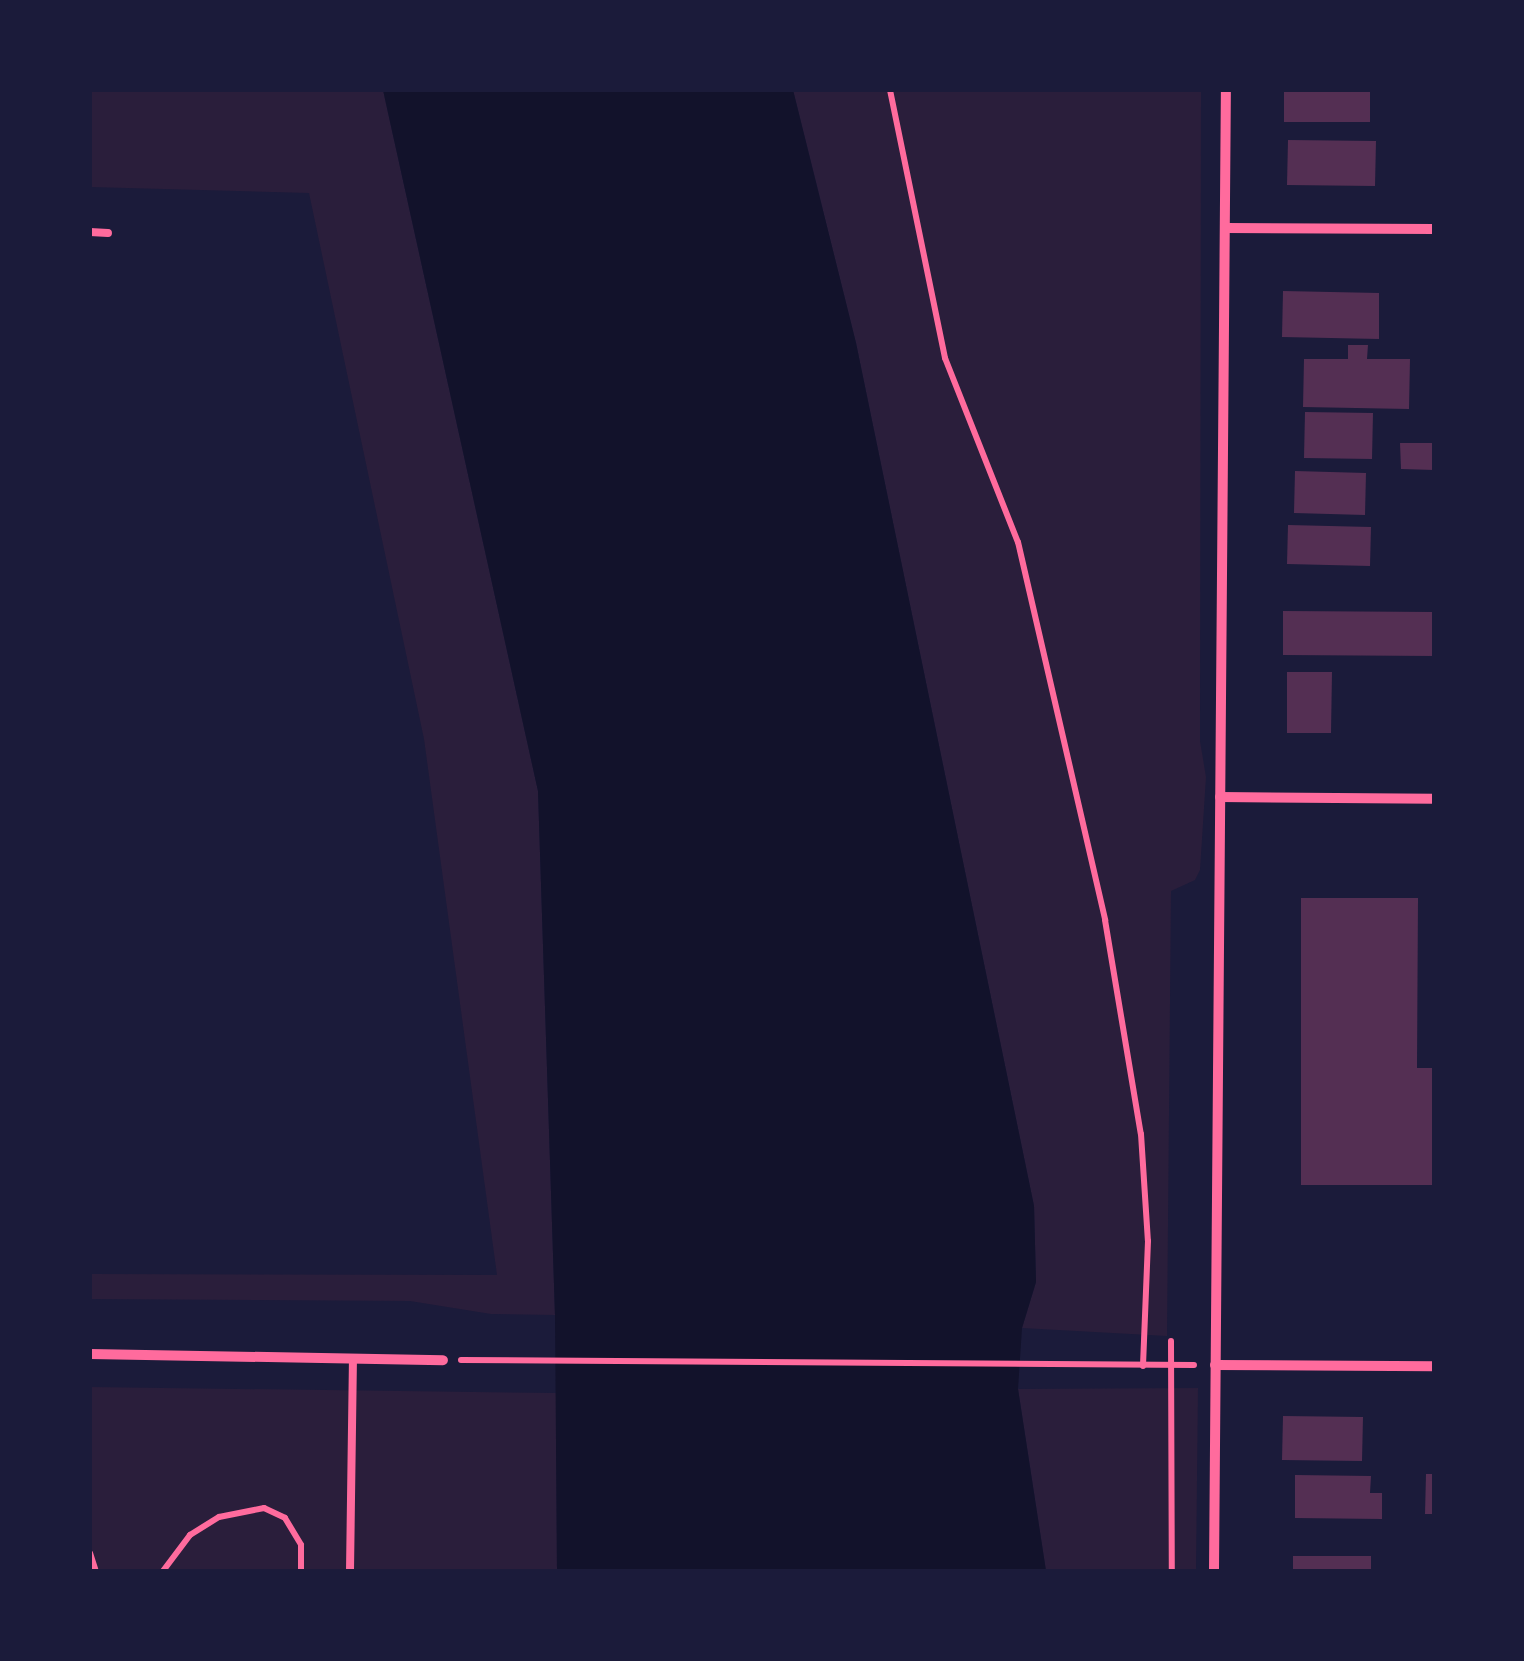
<!DOCTYPE html>
<html>
<head>
<meta charset="utf-8">
<style>
  body { margin:0 }
  #map { position:relative; width:1524px; height:1661px; overflow:hidden; background:#1b1b3a; font-family:"Archivo Narrow",sans-serif }
  div>[style] { position:absolute }
  .green>* { inset:0; background:#2a1e3b }
  .water>* { inset:0; background:#12122b }
  .building>* { inset:0; background:#542f53 }
  .path>* { height:6px; margin:-3px; padding:0 3px; transform-origin:3px; border-radius:3px; background:#ff6b9d }
  .service>* { height:8px; margin:-4px; padding:0 4px; transform-origin:4px; border-radius:4px; background:#ff6b9d }
  .minor>* { height:10px; margin:-5px; padding:0 5px; transform-origin:5px; border-radius:5px; background:#ff6b9d }
  span { translate:-50% -50%; white-space:nowrap; text-align:center; line-height:1.15; -webkit-text-stroke:8px #1b1b3a; paint-order:stroke }
  .frame { position:absolute; inset:0; border:92px solid #1b1b3a; pointer-events:none }
</style>
</head>
<body>
<div id="map">
  <div class="green">
    <div style="clip-path:polygon(90px 90px,383px 90px,538px 791px,555px 1315px,491px 1314px,410px 1301px,90px 1299px,90px 1274px,497px 1275px,424px 739px,309px 193px,90px 187px)"></div>
    <div style="clip-path:polygon(793px 90px,1201px 90px,1200px 741px,1206px 777px,1200px 870px,1195px 880px,1171px 891px,1167px 1336px,1022px 1328px,1036px 1282px,1034px 1206px,856px 343px)"></div>
    <div style="clip-path:polygon(90px 1387px,556px 1393px,557px 1571px,90px 1571px)"></div>
    <div style="clip-path:polygon(1198px 1388px,1196px 1571px,1046px 1571px,1018px 1389px)"></div>
  </div>
  <div class="water">
    <div style="clip-path:polygon(383px 90px,793px 90px,856px 343px,1034px 1206px,1036px 1282px,1022px 1328px,1018px 1389px,1046px 1571px,557px 1571px,555px 1315px,538px 791px)"></div>
  </div>
  <div class="building">
    <div style="clip-path:polygon(1284px 90px,1370px 90px,1370px 122px,1284px 122px)"></div>
    <div style="clip-path:polygon(1288px 140px,1376px 141px,1375px 186px,1287px 185px)"></div>
    <div style="clip-path:polygon(1283px 291px,1379px 293px,1379px 339px,1282px 337px)"></div>
    <div style="clip-path:polygon(1348px 345px,1368px 345px,1367px 359px,1410px 359px,1409px 409px,1303px 407px,1304px 359px,1348px 359px)"></div>
    <div style="clip-path:polygon(1305px 412px,1373px 413px,1372px 459px,1304px 458px)"></div>
    <div style="clip-path:polygon(1400px 443px,1434px 443px,1434px 470px,1401px 469px)"></div>
    <div style="clip-path:polygon(1295px 471px,1366px 473px,1365px 515px,1294px 513px)"></div>
    <div style="clip-path:polygon(1288px 525px,1371px 527px,1370px 566px,1287px 564px)"></div>
    <div style="clip-path:polygon(1283px 611px,1434px 612px,1434px 656px,1283px 655px)"></div>
    <div style="clip-path:polygon(1287px 672px,1332px 672px,1331px 733px,1287px 733px)"></div>
    <div style="clip-path:polygon(1301px 898px,1418px 898px,1417px 1068px,1434px 1068px,1434px 1185px,1301px 1185px)"></div>
    <div style="clip-path:polygon(1283px 1416px,1363px 1417px,1362px 1461px,1282px 1460px)"></div>
    <div style="clip-path:polygon(1426px 1474px,1434px 1474px,1434px 1514px,1425px 1514px)"></div>
    <div style="clip-path:polygon(1295px 1475px,1371px 1476px,1370px 1493px,1382px 1493px,1382px 1519px,1295px 1518px)"></div>
    <div style="clip-path:polygon(1293px 1556px,1371px 1556px,1371px 1571px,1293px 1571px)"></div>
  </div>
  <div class="path">
    <div style="left:890px;top:90px;width:274px;rotate:78.4deg"></div>
    <div style="left:945px;top:358px;width:198px;rotate:68.4deg"></div>
    <div style="left:1018px;top:542px;width:388px;rotate:77deg"></div>
    <div style="left:1105px;top:920px;width:217px;rotate:80.5deg"></div>
    <div style="left:1141px;top:1134px;width:107px;rotate:86.3deg"></div>
    <div style="left:1148px;top:1241px;width:125px;rotate:92.3deg"></div>
    <div style="left:1171px;top:1341px;width:230px;rotate:89.8deg"></div>
    <div style="left:461px;top:1360px;width:733px;rotate:0.39deg"></div>
    <div style="left:90px;top:1553px;width:19px;rotate:72deg"></div>
    <div style="left:163px;top:1571px;width:45px;rotate:-53.1deg"></div>
    <div style="left:190px;top:1535px;width:34px;rotate:-32deg"></div>
    <div style="left:219px;top:1517px;width:46px;rotate:-11.3deg"></div>
    <div style="left:264px;top:1508px;width:23px;rotate:25deg"></div>
    <div style="left:285px;top:1518px;width:31px;rotate:59deg"></div>
    <div style="left:301px;top:1545px;width:26px;rotate:90deg"></div>
  </div>
  <div class="service">
    <div style="left:90px;top:232px;width:18px;rotate:3deg"></div>
    <div style="left:350px;top:1571px;width:212px;rotate:-89.2deg"></div>
  </div>
  <div class="minor">
    <div style="left:1226px;top:228px;width:208px;rotate:0.3deg"></div>
    <div style="left:1220px;top:797px;width:214px;rotate:0.5deg"></div>
    <div style="left:90px;top:1354px;width:353px;rotate:1deg"></div>
    <div style="left:1215px;top:1365px;width:219px;rotate:0.3deg"></div>
    <div style="left:1214px;top:1571px;width:1481px;rotate:-89.54deg"></div>
  </div>
  <div class="frame"></div>
</div>
</body>
</html>
